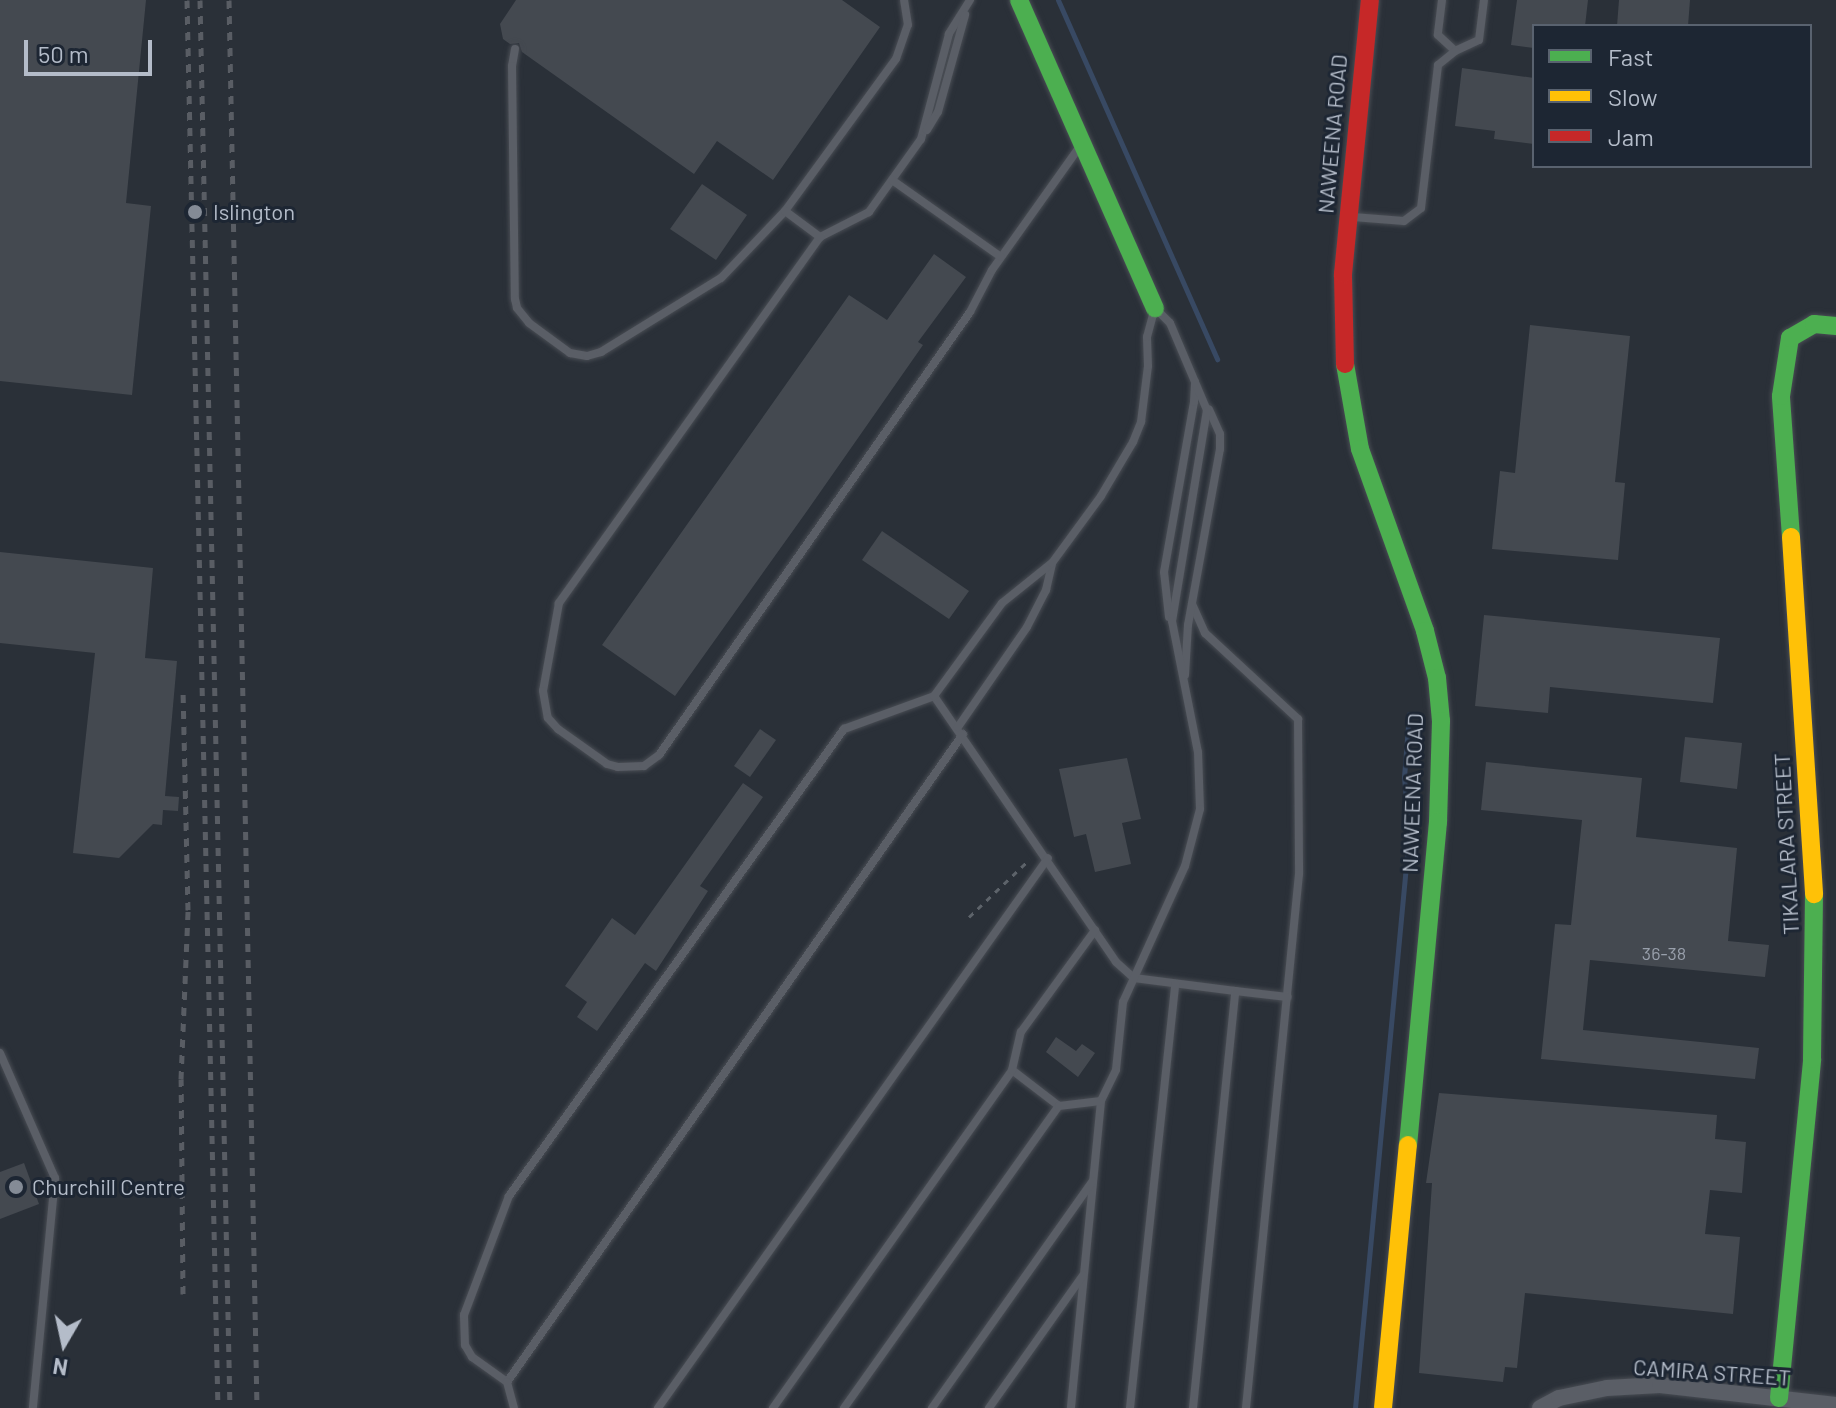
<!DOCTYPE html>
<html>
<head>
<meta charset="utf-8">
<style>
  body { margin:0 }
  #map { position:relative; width:1836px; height:1408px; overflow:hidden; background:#2a3038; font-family:Barlow,sans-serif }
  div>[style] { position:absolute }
  .stream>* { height:5px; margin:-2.5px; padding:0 2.5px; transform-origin:2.5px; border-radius:2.5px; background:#384963 }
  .building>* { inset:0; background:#444950 }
  .path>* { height:3px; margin-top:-1.5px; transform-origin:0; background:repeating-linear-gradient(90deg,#5d636a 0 6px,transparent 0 12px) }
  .roads { filter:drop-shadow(0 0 2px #484c53) drop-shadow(0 0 2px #484c53) }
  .lane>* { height:8px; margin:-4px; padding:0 4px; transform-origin:4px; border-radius:4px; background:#5a5e66 }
  .street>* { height:16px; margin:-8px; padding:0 8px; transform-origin:8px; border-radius:8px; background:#5a5e66 }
  .fast>* { height:18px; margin:-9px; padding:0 9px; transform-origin:9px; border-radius:9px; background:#4caf50 }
  .slow>* { height:18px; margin:-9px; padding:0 9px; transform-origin:9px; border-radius:9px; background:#ffc107 }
  .jam>* { height:18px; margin:-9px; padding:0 9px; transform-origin:9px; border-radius:9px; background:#c62828 }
  .rail>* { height:5px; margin-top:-2.5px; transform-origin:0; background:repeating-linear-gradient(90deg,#595d64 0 8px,transparent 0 16px) }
  .dots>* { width:22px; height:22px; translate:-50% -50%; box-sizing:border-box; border:4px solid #1d2633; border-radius:50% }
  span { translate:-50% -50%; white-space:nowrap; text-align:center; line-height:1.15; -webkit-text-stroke:6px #1d2633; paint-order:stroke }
  .number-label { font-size:18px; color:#989fab }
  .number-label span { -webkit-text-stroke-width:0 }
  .street-label { font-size:22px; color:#b4bcc9 }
  .poi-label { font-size:22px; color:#b4bcc9 }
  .left { translate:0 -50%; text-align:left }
  .legend { position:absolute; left:1532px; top:24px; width:280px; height:144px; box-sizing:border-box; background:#1d2633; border:2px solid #59626f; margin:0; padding:10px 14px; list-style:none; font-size:24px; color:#b4bcc9 }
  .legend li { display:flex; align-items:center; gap:16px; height:40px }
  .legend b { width:40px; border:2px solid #59626f }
  .north { position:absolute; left:24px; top:1304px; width:80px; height:80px; -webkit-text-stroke:6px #1d2633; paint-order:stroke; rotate:189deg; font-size:22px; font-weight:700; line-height:32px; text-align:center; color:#b4bcc9 }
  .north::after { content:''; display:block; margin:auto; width:28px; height:36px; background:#b4bcc9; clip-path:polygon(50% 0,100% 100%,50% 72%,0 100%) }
  .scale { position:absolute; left:24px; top:40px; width:128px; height:36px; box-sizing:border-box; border:4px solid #b4bcc9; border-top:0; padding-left:10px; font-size:24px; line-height:28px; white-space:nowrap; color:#b4bcc9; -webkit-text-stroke:6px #1d2633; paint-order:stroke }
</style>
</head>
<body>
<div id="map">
  <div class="stream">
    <div style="left:1058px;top:0;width:393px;rotate:66.1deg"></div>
    <div style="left:1355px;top:1408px;width:577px;rotate:-84.63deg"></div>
    <div style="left:1409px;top:834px;width:57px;rotate:-95deg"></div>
    <div style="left:1404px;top:777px;width:63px;rotate:-85.5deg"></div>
  </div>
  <div class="building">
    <div style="clip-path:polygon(0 0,146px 0,126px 203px,151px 206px,132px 395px,0 381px)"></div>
    <div style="clip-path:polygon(516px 0,842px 0,880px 27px,773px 180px,717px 141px,694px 174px,522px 52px,519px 43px,510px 44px,503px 39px,500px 24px)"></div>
    <div style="clip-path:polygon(1517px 0,1588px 0,1585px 26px,1534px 26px,1534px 48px,1511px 45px)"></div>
    <div style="clip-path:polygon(1619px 0,1690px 0,1688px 26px,1617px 26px)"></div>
    <div style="clip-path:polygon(1462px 68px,1534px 78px,1534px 144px,1494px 139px,1495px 131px,1455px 126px)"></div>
    <div style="clip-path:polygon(702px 184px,747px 215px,716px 260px,670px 229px)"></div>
    <div style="clip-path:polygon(934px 254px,966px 277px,918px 342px,923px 345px,807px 511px,675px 696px,602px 645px,849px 295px,887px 320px)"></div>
    <div style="clip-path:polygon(1530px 325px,1630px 336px,1615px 482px,1625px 483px,1618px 560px,1492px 549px,1500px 471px,1515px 473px)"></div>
    <div style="clip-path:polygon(882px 531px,969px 591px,949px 619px,862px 560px)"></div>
    <div style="clip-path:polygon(0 552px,153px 568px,145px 658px,177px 661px,165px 796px,179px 797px,178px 811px,163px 810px,162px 825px,153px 824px,119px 858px,73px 853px,95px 653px,0 643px)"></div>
    <div style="clip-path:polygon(1484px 615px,1720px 638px,1713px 703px,1550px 687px,1548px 713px,1475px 706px)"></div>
    <div style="clip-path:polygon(760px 729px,776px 740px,750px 777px,734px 766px)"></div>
    <div style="clip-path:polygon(1685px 737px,1742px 743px,1737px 789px,1680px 782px)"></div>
    <div style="clip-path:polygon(1127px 758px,1141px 819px,1122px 823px,1131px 864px,1095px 872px,1086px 834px,1074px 837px,1059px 769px)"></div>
    <div style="clip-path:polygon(1486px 762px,1642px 778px,1636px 837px,1737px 848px,1728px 941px,1769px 945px,1765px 977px,1590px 960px,1583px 1030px,1759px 1048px,1755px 1079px,1541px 1059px,1555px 924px,1571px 925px,1582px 820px,1481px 810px)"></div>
    <div style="clip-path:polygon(743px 783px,763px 797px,700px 886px,708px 891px,656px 971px,645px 963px,597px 1031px,577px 1017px,587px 1002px,565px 986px,612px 918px,635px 935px)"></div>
    <div style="clip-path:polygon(1056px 1037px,1076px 1051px,1082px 1044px,1095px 1053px,1078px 1077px,1046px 1052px)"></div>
    <div style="clip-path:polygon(1439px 1093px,1717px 1115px,1715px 1139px,1746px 1142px,1742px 1193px,1710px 1190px,1705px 1234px,1740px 1237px,1733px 1314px,1525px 1293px,1517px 1368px,1505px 1367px,1503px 1382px,1419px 1373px,1432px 1183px,1426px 1183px)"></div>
    <div style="clip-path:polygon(24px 1163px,39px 1204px,0 1219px,0 1172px)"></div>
  </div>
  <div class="path">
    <div style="left:969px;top:917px;width:84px;rotate:-43.6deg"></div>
  </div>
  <div class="roads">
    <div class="lane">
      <div style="left:970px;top:0;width:40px;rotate:122deg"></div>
      <div style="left:949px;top:34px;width:109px;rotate:104.9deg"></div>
      <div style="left:921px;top:139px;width:90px;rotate:125.5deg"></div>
      <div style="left:869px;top:212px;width:55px;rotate:153deg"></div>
      <div style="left:820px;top:237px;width:450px;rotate:125.5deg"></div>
      <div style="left:559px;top:603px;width:89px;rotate:100.3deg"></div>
      <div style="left:543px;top:691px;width:27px;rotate:80deg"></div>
      <div style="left:548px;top:718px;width:15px;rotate:48deg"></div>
      <div style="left:558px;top:729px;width:60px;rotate:35.5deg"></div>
      <div style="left:607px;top:764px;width:11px;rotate:15deg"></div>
      <div style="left:618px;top:767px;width:26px;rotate:-2deg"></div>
      <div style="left:644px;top:766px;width:19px;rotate:-36deg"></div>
      <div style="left:659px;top:755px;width:541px;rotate:-54.93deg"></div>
      <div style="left:970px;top:312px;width:47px;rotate:-62.4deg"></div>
      <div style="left:992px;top:270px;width:152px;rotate:-54.6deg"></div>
      <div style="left:1442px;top:0;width:35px;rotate:97deg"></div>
      <div style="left:1438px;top:35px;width:23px;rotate:43deg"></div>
      <div style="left:1455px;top:51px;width:26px;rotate:-25deg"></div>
      <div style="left:1479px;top:40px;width:40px;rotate:-82.9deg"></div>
      <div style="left:515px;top:49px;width:17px;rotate:100deg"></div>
      <div style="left:512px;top:66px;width:233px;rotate:89.3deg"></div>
      <div style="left:515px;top:299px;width:9px;rotate:77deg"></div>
      <div style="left:517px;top:308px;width:19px;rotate:51deg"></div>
      <div style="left:529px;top:323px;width:51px;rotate:36.2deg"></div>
      <div style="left:570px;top:353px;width:17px;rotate:10deg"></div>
      <div style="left:587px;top:356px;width:15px;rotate:-16deg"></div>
      <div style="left:601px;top:352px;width:141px;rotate:-31.7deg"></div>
      <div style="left:721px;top:278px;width:93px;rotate:-46.3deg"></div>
      <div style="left:785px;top:211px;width:188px;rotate:-53.9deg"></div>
      <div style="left:896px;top:59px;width:36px;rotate:-71deg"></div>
      <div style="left:908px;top:25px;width:25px;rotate:-99deg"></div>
      <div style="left:927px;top:130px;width:21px;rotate:-59deg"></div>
      <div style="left:938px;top:112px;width:101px;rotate:-74.4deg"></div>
      <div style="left:892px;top:180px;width:133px;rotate:35.2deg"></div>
      <div style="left:785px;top:211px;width:44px;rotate:36.6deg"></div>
      <div style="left:1353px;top:217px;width:51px;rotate:4.5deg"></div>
      <div style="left:1404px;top:221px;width:21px;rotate:-37deg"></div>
      <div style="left:1421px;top:208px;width:144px;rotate:-83.2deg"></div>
      <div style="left:1438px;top:65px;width:22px;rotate:-39deg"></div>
      <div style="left:1192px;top:604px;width:32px;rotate:66deg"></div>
      <div style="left:1205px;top:633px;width:127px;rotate:42.8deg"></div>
      <div style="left:1298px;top:719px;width:155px;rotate:89.6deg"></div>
      <div style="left:1299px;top:874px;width:537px;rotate:95.67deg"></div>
      <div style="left:1169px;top:617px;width:45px;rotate:-96.3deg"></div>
      <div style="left:1164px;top:572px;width:173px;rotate:-80deg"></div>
      <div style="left:1194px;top:402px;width:20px;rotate:-87deg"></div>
      <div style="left:1185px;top:675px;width:50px;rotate:-86.6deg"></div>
      <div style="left:1188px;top:625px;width:179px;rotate:-79.7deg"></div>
      <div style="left:1220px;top:449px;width:15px;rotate:-90deg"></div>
      <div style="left:1220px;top:434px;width:27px;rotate:-114deg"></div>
      <div style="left:934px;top:696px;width:322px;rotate:55.6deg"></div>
      <div style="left:1116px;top:962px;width:24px;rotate:42deg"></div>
      <div style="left:1134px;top:978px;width:102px;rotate:7.3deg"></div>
      <div style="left:958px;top:727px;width:121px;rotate:-55.4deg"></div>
      <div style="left:1027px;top:627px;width:42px;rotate:-62.8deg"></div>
      <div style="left:1046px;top:590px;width:27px;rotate:-77deg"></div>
      <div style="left:963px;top:734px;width:792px;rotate:125.13deg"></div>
      <div style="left:507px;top:1382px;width:43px;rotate:-144.5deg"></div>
      <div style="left:472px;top:1357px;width:14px;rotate:-120deg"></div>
      <div style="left:465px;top:1345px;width:30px;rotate:-92deg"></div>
      <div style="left:464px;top:1315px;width:127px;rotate:-69.3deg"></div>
      <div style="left:509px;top:1196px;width:575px;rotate:-54.35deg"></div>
      <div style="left:844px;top:729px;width:96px;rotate:-20.1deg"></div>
      <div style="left:934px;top:696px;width:115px;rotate:-53.8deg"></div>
      <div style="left:1002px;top:603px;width:64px;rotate:-38.7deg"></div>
      <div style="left:1052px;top:563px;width:83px;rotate:-53.8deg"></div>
      <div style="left:1101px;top:496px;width:63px;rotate:-59.3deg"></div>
      <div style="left:1133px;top:442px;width:22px;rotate:-68deg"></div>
      <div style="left:1141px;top:422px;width:56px;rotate:-82.9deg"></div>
      <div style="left:1148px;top:366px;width:29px;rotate:-92deg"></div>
      <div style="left:1147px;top:337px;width:30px;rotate:-75deg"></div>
      <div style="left:1155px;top:308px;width:21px;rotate:45deg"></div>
      <div style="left:1170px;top:323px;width:95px;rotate:67deg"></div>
      <div style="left:1207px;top:410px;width:214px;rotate:99.4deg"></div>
      <div style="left:1172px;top:621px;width:134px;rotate:78.8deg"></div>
      <div style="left:1198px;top:752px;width:57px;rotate:88deg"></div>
      <div style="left:1200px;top:809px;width:59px;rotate:104.7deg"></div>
      <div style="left:1185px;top:866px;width:149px;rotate:114.5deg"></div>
      <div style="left:1123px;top:1002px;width:68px;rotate:95.9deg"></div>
      <div style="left:1116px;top:1070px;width:34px;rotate:116deg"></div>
      <div style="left:1101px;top:1101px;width:308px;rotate:95.6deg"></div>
      <div style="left:0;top:1053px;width:137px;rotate:66.3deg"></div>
      <div style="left:55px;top:1178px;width:231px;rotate:95.5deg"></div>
      <div style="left:1012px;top:1070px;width:59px;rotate:37.5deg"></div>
      <div style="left:507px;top:1382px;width:27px;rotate:75deg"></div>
      <div style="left:658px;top:1408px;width:674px;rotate:-54.66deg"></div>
      <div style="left:773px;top:1408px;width:414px;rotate:-54.7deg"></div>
      <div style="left:1012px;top:1070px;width:39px;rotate:-77deg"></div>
      <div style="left:1021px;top:1032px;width:126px;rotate:-54deg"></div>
      <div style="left:844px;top:1408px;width:371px;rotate:-54.6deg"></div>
      <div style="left:1059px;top:1106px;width:42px;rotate:-6.8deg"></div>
      <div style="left:932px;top:1408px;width:278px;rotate:-54.7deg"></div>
      <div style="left:989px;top:1408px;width:163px;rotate:-54.7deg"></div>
      <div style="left:1130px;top:1408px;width:426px;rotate:-83.9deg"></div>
      <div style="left:1193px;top:1408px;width:419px;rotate:-84.2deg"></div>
      <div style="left:1235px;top:991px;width:53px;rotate:6.5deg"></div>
    </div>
    <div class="street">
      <div style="left:1540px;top:1408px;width:21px;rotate:-28deg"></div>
      <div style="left:1559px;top:1398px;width:49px;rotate:-11.8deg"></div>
      <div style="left:1607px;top:1388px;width:53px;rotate:-3.2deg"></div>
      <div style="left:1660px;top:1385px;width:177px;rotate:6.5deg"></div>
    </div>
    <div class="fast">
      <div style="left:1019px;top:0;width:337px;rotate:66.2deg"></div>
      <div style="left:1345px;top:364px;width:86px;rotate:80deg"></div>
      <div style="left:1360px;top:449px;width:193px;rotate:70.3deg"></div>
      <div style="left:1425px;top:631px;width:49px;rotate:75.7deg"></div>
      <div style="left:1437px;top:678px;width:43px;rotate:84.7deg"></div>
      <div style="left:1441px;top:721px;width:101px;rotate:91.7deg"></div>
      <div style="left:1438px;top:822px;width:324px;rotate:95.3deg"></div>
      <div style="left:1791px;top:537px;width:141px;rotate:-94.1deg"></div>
      <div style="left:1781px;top:396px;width:59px;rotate:-81.2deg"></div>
      <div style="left:1790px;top:338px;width:28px;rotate:-30deg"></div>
      <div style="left:1814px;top:324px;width:22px;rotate:5deg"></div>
      <div style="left:1779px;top:1398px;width:341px;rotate:-84.4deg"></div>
      <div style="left:1812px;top:1059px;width:165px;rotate:-89.3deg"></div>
    </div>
    <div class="slow">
      <div style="left:1791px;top:537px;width:358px;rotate:86.3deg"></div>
      <div style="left:1383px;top:1408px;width:264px;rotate:-84.6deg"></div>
    </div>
    <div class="jam">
      <div style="left:1345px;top:364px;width:90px;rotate:-91.3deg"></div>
      <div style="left:1343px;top:274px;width:275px;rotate:-84.4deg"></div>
    </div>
  </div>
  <div class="rail">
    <div style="left:187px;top:0;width:1408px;rotate:88.74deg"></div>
    <div style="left:200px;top:0;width:1408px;rotate:88.78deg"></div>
    <div style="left:229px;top:0;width:1408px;rotate:88.86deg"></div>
    <div style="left:183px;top:1294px;width:215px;rotate:-90.5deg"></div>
    <div style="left:181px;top:1079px;width:169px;rotate:-87.6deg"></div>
    <div style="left:188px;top:910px;width:217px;rotate:-91.3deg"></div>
  </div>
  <div class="dots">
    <div style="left:195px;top:212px;background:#848b96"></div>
    <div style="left:16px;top:1187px;background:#848b96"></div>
  </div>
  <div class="number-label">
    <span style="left:1664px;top:953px">36-38</span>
  </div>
  <div class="street-label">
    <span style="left:1332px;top:134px;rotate:-85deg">NAWEENA ROAD</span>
    <span style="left:1412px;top:793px;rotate:-88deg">NAWEENA ROAD</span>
    <span style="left:1786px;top:844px;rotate:-93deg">TIKALARA STREET</span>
    <span style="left:1712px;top:1372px;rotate:4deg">CAMIRA STREET</span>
  </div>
  <div class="poi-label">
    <span class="left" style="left:213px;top:212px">Islington</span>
    <span class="left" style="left:32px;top:1187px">Churchill Centre</span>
  </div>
  <ul class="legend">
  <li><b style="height:10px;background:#4caf50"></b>Fast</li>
  <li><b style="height:10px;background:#ffc107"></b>Slow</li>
  <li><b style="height:10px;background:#c62828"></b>Jam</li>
  </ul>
  <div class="north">N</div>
  <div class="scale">50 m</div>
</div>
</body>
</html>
